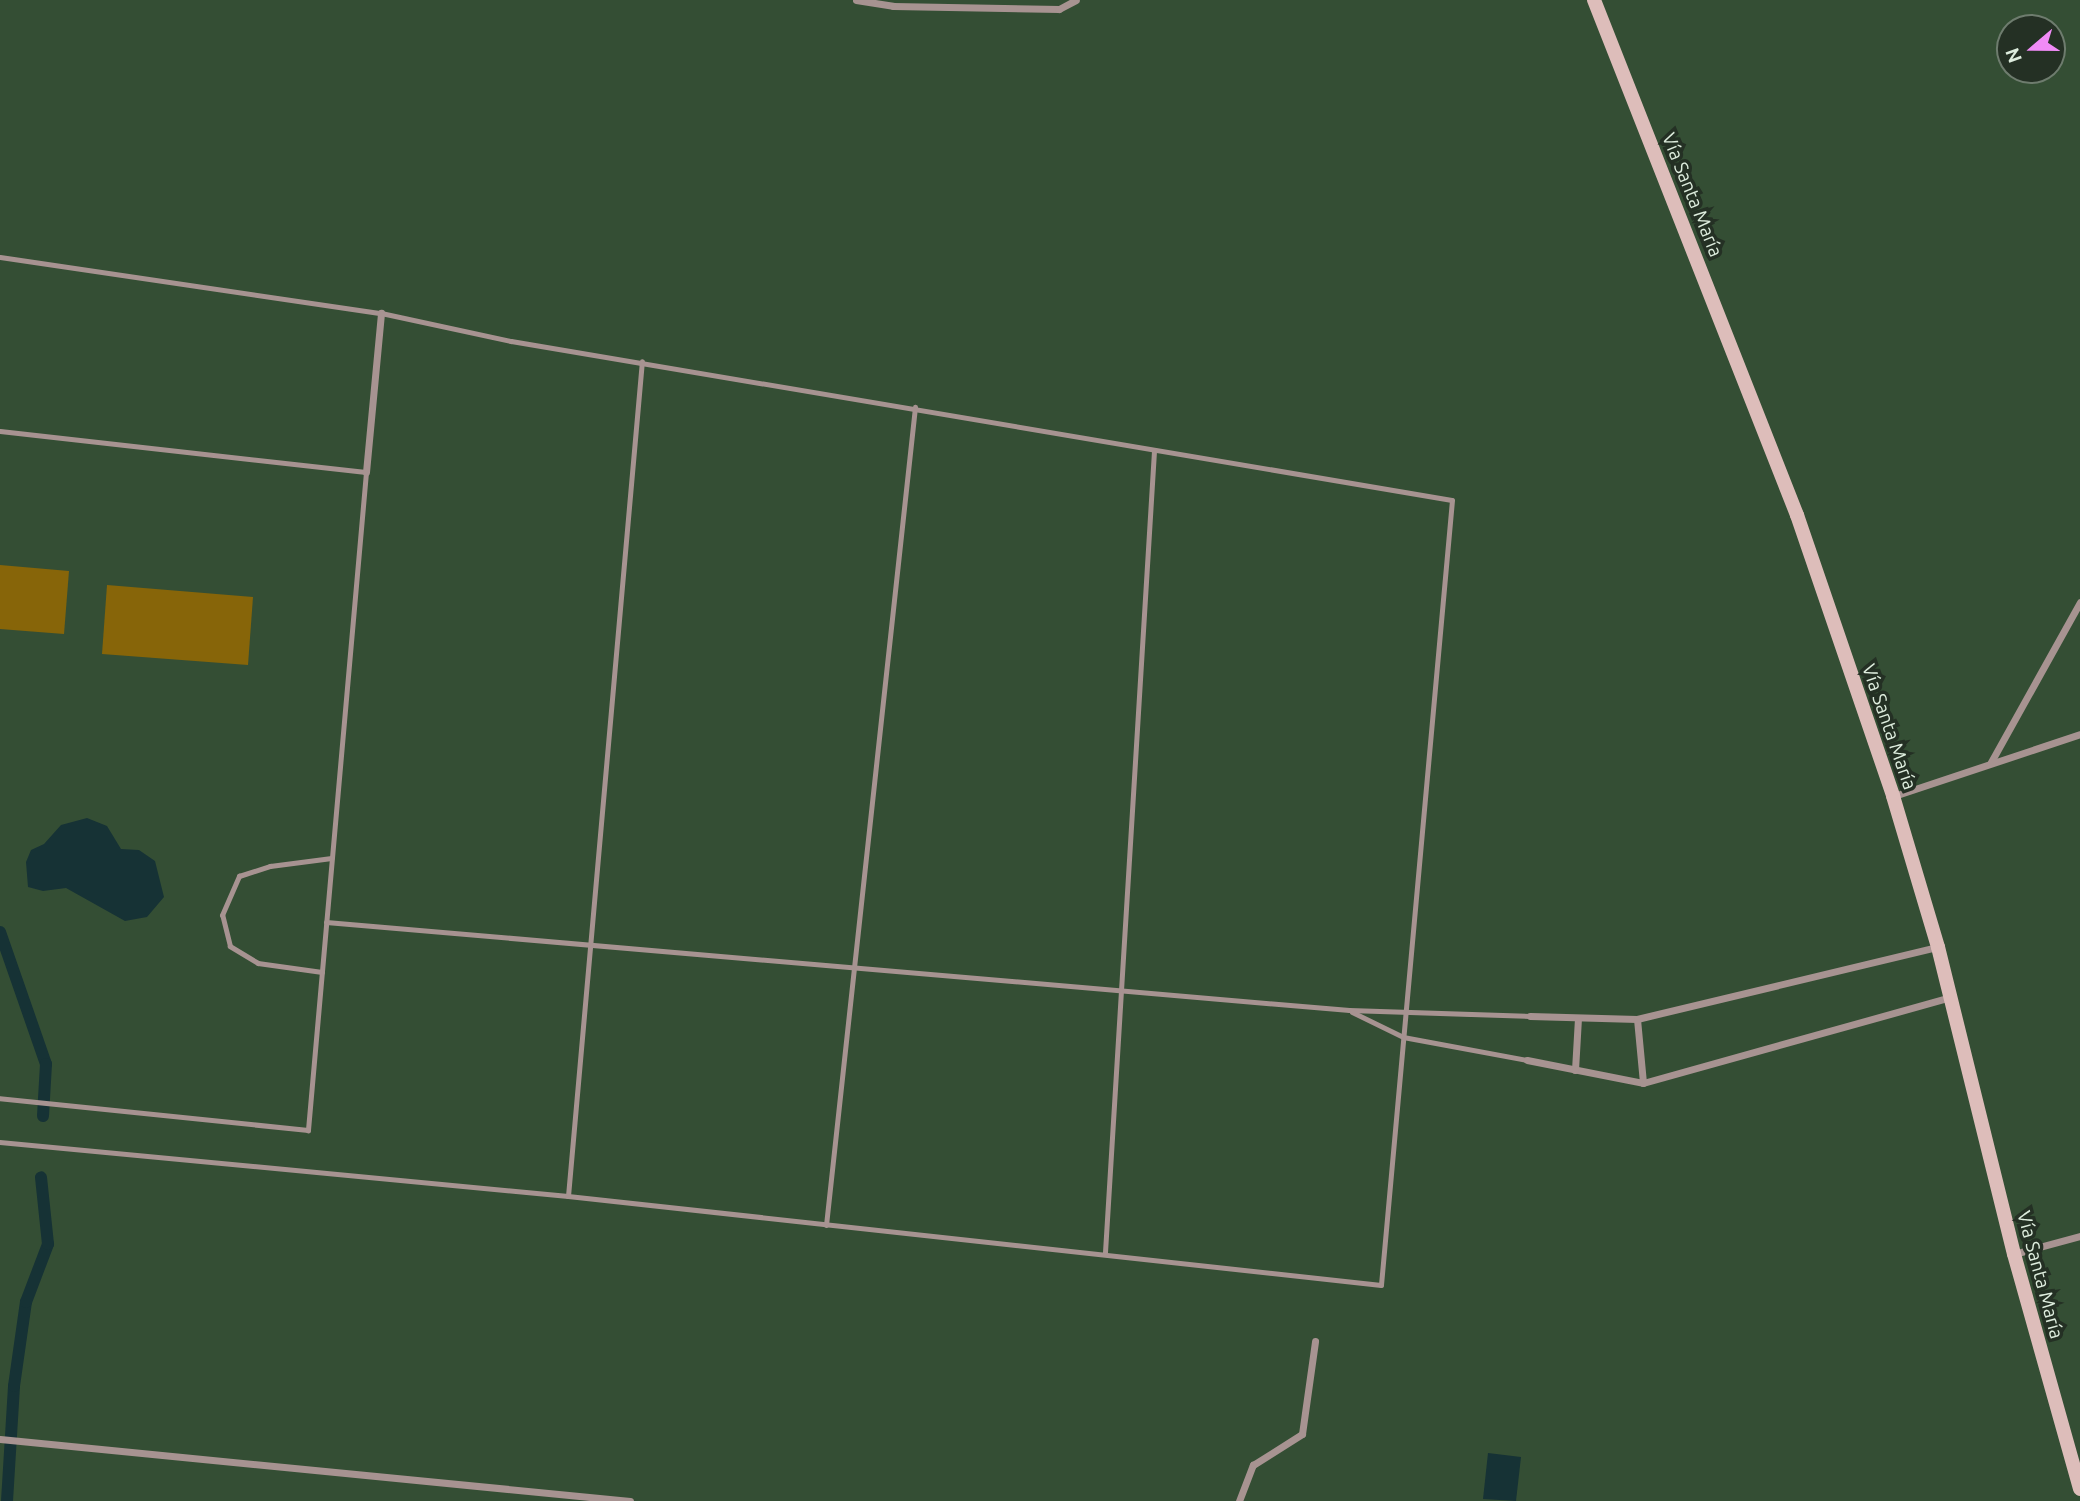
<!DOCTYPE html>
<html>
<head>
<meta charset="utf-8">
<style>
  body { margin:0 }
  #map { position:relative; width:2080px; height:1501px; overflow:hidden; background:#344e34; font-family:Ubuntu,sans-serif }
  div>[style] { position:absolute }
  .green>* { inset:0; background:#876509 }
  .water>* { inset:0; background:#163235 }
  .stream>* { height:12px; margin:-6px; padding:0 6px; transform-origin:6px; border-radius:6px; background:#163235 }
  .lane>* { height:5px; margin:-2.5px; padding:0 2.5px; transform-origin:2.5px; border-radius:2.5px; background:#a79391 }
  .street>* { height:7px; margin:-3.5px; padding:0 3.5px; transform-origin:3.5px; border-radius:3.5px; background:#a79391 }
  .secondary>* { height:14px; margin:-7px; padding:0 7px; transform-origin:7px; border-radius:7px; background:#ddbdba }
  span { translate:-50% -50%; white-space:nowrap; text-align:center; line-height:1.15; -webkit-text-stroke:7px #243024; paint-order:stroke }
  .street-label { font-size:19px; color:#deedde }
  .north { position:absolute; left:1996px; top:14px; width:70px; height:70px; box-sizing:border-box; background:#243024; border:2px solid #6e7c6e; border-radius:50%; rotate:250deg; font-size:19px; font-weight:700; line-height:28px; text-align:center; color:#deedde }
  .north::after { content:''; display:block; margin:auto; width:24px; height:32px; background:#f08bf6; clip-path:polygon(50% 0,100% 100%,50% 72%,0 100%) }
</style>
</head>
<body>
<div id="map">
  <div class="green">
    <div style="clip-path:polygon(0 565px,69px 571px,64px 634px,0 629px)"></div>
    <div style="clip-path:polygon(107px 585px,253px 597px,248px 665px,102px 654px)"></div>
  </div>
  <div class="water">
    <div style="clip-path:polygon(87px 818px,107px 826px,121px 849px,139px 850px,155px 861px,164px 897px,147px 917px,125px 921px,66px 888px,43px 891px,28px 887px,26px 862px,31px 850px,44px 844px,61px 825px)"></div>
    <div style="clip-path:polygon(1488px 1453px,1521px 1457px,1516px 1501px,1483px 1499px)"></div>
  </div>
  <div class="stream">
    <div style="left:0;top:932px;width:140px;rotate:70.8deg"></div>
    <div style="left:46px;top:1064px;width:52px;rotate:93.3deg"></div>
    <div style="left:7px;top:1501px;width:115px;rotate:-86.5deg"></div>
    <div style="left:14px;top:1386px;width:85px;rotate:-81.9deg"></div>
    <div style="left:26px;top:1302px;width:62px;rotate:-69.2deg"></div>
    <div style="left:48px;top:1244px;width:67px;rotate:-96deg"></div>
  </div>
  <div class="lane">
    <div style="left:0;top:257px;width:385px;rotate:8.4deg"></div>
    <div style="left:381px;top:313px;width:133px;rotate:12.2deg"></div>
    <div style="left:511px;top:341px;width:954px;rotate:9.59deg"></div>
    <div style="left:1452px;top:500px;width:788px;rotate:95.17deg"></div>
    <div style="left:1381px;top:1285px;width:818px;rotate:-173.75deg"></div>
    <div style="left:568px;top:1196px;width:571px;rotate:-174.57deg"></div>
    <div style="left:0;top:431px;width:368px;rotate:6.4deg"></div>
    <div style="left:366px;top:472px;width:661px;rotate:95.04deg"></div>
    <div style="left:308px;top:1130px;width:310px;rotate:-174.1deg"></div>
    <div style="left:326px;top:922px;width:1027px;rotate:4.92deg"></div>
    <div style="left:1349px;top:1010px;width:181px;rotate:1.9deg"></div>
    <div style="left:322px;top:972px;width:65px;rotate:-172deg"></div>
    <div style="left:258px;top:963px;width:33px;rotate:-149deg"></div>
    <div style="left:230px;top:946px;width:32px;rotate:-104deg"></div>
    <div style="left:222px;top:915px;width:43px;rotate:-66.4deg"></div>
    <div style="left:239px;top:876px;width:33px;rotate:-18deg"></div>
    <div style="left:270px;top:866px;width:62px;rotate:-7.5deg"></div>
    <div style="left:1352px;top:1012px;width:57px;rotate:26.1deg"></div>
    <div style="left:1403px;top:1037px;width:126px;rotate:10.5deg"></div>
    <div style="left:568px;top:1196px;width:838px;rotate:-84.94deg"></div>
    <div style="left:826px;top:1225px;width:823px;rotate:-83.79deg"></div>
    <div style="left:1105px;top:1252px;width:803px;rotate:-86.5deg"></div>
  </div>
  <div class="street">
    <div style="left:856px;top:0;width:37px;rotate:9deg"></div>
    <div style="left:893px;top:6px;width:166px;rotate:1deg"></div>
    <div style="left:1059px;top:9px;width:19px;rotate:-28deg"></div>
    <div style="left:366px;top:472px;width:160px;rotate:-84.6deg"></div>
    <div style="left:1991px;top:762px;width:183px;rotate:-60.9deg"></div>
    <div style="left:1894px;top:796px;width:196px;rotate:-18.4deg"></div>
    <div style="left:1530px;top:1016px;width:107px;rotate:1.6deg"></div>
    <div style="left:1637px;top:1019px;width:309px;rotate:-13.5deg"></div>
    <div style="left:1637px;top:1019px;width:64px;rotate:84.6deg"></div>
    <div style="left:1527px;top:1060px;width:118px;rotate:11.2deg"></div>
    <div style="left:1643px;top:1083px;width:320px;rotate:-15.6deg"></div>
    <div style="left:1575px;top:1070px;width:52px;rotate:-86.7deg"></div>
    <div style="left:2014px;top:1254px;width:68px;rotate:-15.3deg"></div>
    <div style="left:0;top:1439px;width:633px;rotate:5.62deg"></div>
    <div style="left:1239px;top:1501px;width:39px;rotate:-69deg"></div>
    <div style="left:1253px;top:1465px;width:58px;rotate:-32.3deg"></div>
    <div style="left:1302px;top:1434px;width:94px;rotate:-82deg"></div>
  </div>
  <div class="secondary">
    <div style="left:1594px;top:0;width:554px;rotate:68.49deg"></div>
    <div style="left:1797px;top:515px;width:297px;rotate:71.1deg"></div>
    <div style="left:1893px;top:796px;width:158px;rotate:73.4deg"></div>
    <div style="left:1938px;top:947px;width:316px;rotate:76.1deg"></div>
    <div style="left:2014px;top:1254px;width:244px;rotate:74.3deg"></div>
  </div>
  <div class="street-label">
    <span style="left:1692px;top:195px;rotate:68deg">Vía Santa María</span>
    <span style="left:1889px;top:727px;rotate:71deg">Vía Santa María</span>
    <span style="left:2040px;top:1275px;rotate:75deg">Vía Santa María</span>
  </div>
  <div class="north">N</div>
</div>
</body>
</html>
